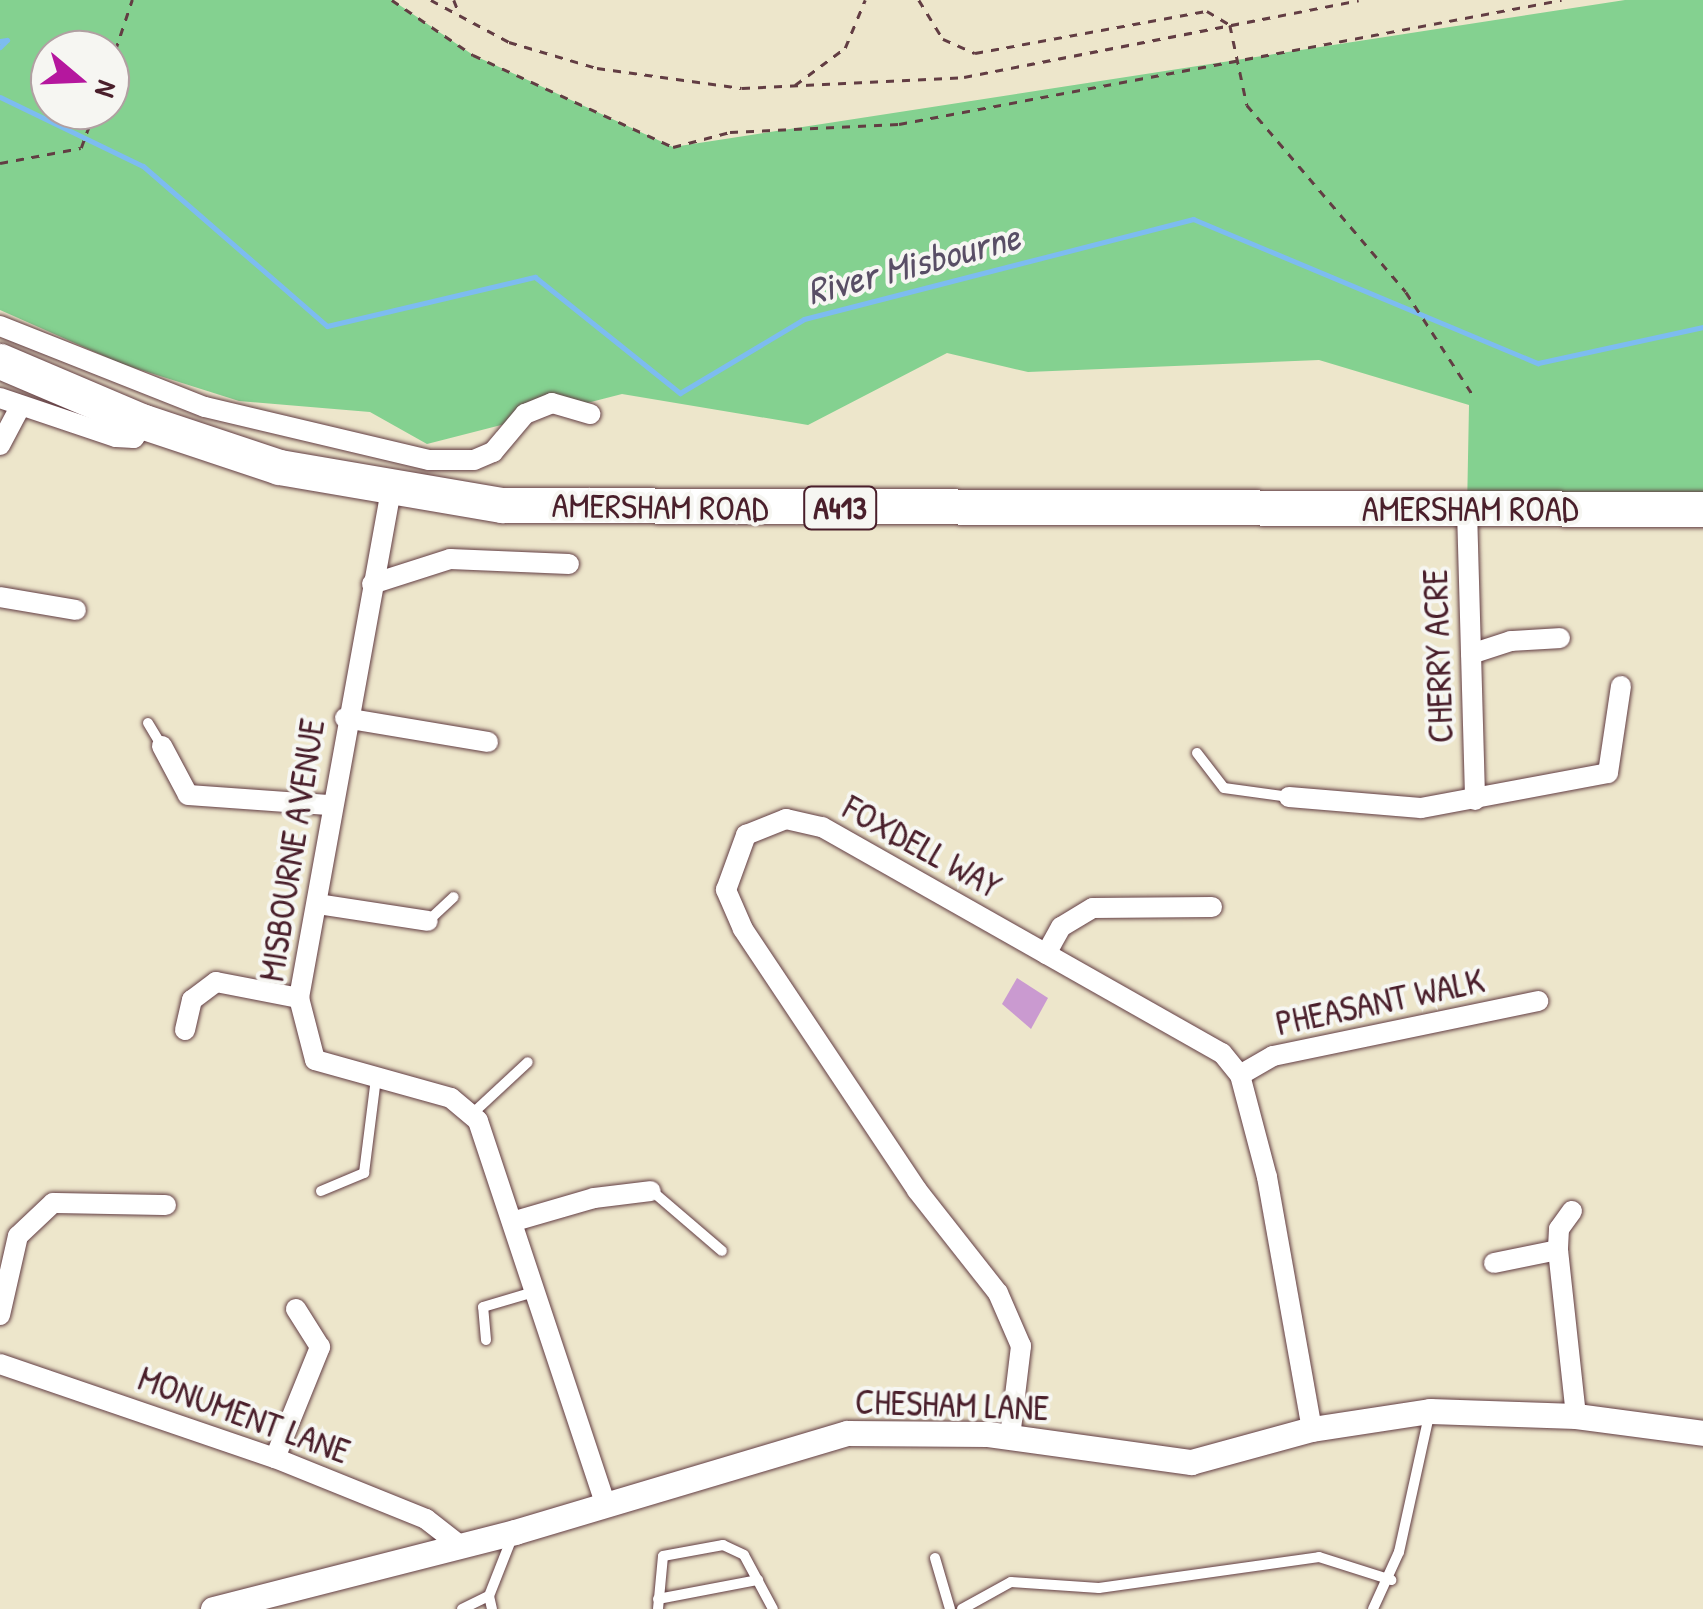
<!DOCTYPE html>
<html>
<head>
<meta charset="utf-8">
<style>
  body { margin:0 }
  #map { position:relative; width:1703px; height:1609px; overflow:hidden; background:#ede6cb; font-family:"Patrick Hand",sans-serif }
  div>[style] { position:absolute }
  .green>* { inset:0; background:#84d190 }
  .stream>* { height:5px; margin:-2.5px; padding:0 2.5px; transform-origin:2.5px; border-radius:2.5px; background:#7dbcf0 }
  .building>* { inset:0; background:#ca9ad0 }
  .path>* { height:2.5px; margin-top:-1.25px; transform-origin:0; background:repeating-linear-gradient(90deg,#623d43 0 8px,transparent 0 16px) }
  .roads { filter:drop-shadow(0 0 2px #623d43) drop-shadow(0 0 2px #623d43) }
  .service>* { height:10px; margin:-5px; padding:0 5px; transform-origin:5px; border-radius:5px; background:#fff }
  .minor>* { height:20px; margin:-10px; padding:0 10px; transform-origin:10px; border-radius:10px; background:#fff }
  .tertiary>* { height:25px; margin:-12.5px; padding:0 12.5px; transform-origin:12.5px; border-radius:12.5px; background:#fff }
  .trunk>* { height:35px; margin:-17.5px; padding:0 17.5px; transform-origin:17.5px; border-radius:17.5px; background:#fff }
  span { translate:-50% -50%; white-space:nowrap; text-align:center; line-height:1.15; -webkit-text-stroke:8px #f6f6f2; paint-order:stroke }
  .shield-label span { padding:2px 8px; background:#f6f6f2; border:2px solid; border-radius:8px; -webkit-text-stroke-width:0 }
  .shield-label { font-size:32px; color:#4a1f2b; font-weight:700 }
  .street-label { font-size:35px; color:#4a1f2b }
  .water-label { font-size:38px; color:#594e66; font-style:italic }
  .north { position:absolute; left:30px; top:30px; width:100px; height:100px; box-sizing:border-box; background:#f6f6f2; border:2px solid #b1a0a2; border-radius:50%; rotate:109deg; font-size:28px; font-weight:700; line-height:40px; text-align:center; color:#4a1f2b }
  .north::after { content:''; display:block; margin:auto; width:35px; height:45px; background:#b5179e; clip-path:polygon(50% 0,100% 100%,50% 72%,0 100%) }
</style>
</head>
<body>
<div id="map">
  <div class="green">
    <div style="clip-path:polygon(evenodd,0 0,392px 0,473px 55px,673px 147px,1625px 0,1703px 0,1703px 513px,1467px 510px,1469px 405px,1319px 360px,1028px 372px,947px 353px,808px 425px,622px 394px,427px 444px,370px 412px,239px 401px,122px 364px,0 310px,0 0,50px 50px,110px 50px,110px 110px,50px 110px,50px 50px)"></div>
  </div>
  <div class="stream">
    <div style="left:0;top:41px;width:7px;rotate:-8deg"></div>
    <div style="left:7px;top:40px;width:10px;rotate:135deg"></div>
    <div style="left:0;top:97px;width:159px;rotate:25.8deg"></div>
    <div style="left:143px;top:166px;width:244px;rotate:41deg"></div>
    <div style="left:327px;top:326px;width:214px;rotate:-13.3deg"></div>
    <div style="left:535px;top:277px;width:186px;rotate:38.7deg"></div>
    <div style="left:680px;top:393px;width:144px;rotate:-30.8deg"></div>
    <div style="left:804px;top:319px;width:402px;rotate:-14.4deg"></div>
    <div style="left:1193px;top:219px;width:374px;rotate:22.7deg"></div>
    <div style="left:1538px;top:363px;width:169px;rotate:-12.3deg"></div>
  </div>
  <div class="building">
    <div style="clip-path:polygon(1017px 978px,1048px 998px,1031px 1029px,1002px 1004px)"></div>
  </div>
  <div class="path">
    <div style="left:392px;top:0;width:98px;rotate:34.2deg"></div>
    <div style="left:473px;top:55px;width:220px;rotate:24.7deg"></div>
    <div style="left:673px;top:147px;width:59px;rotate:-14.7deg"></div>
    <div style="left:730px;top:132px;width:169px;rotate:-2.7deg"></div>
    <div style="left:899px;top:124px;width:674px;rotate:-10.61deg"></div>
    <div style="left:431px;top:0;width:89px;rotate:28.3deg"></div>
    <div style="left:509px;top:42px;width:92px;rotate:16.5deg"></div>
    <div style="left:597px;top:68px;width:146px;rotate:7.9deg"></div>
    <div style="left:742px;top:88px;width:222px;rotate:-2.8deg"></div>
    <div style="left:964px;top:77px;width:402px;rotate:-11deg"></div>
    <div style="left:454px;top:0;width:14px;rotate:69deg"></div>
    <div style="left:919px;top:0;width:46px;rotate:58.4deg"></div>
    <div style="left:943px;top:39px;width:35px;rotate:24deg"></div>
    <div style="left:975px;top:53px;width:236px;rotate:-10.3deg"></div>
    <div style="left:1207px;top:11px;width:27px;rotate:31deg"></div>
    <div style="left:1230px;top:25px;width:82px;rotate:78deg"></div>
    <div style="left:1247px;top:105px;width:245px;rotate:49.6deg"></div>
    <div style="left:1406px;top:292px;width:123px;rotate:57deg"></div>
    <div style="left:110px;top:66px;width:70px;rotate:-71.6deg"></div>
    <div style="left:795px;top:85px;width:62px;rotate:-36.5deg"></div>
    <div style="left:845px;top:48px;width:52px;rotate:-67.4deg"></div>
    <div style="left:0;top:163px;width:82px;rotate:-10.5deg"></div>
    <div style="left:81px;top:148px;width:40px;rotate:-69.8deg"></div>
  </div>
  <div class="roads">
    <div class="service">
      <div style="left:148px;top:723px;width:27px;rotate:59deg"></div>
      <div style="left:1197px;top:753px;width:44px;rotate:52.4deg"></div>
      <div style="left:1224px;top:788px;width:66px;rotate:7.9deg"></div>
      <div style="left:428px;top:921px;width:35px;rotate:-43deg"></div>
      <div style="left:472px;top:1114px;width:76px;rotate:-42.9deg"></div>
      <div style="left:321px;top:1191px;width:47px;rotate:-22.7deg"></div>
      <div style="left:364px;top:1173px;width:96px;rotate:-82.8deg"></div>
      <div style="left:652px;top:1191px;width:92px;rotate:40.6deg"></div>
      <div style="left:486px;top:1340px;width:33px;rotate:-95deg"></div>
      <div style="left:483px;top:1307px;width:56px;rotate:-16.5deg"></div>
      <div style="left:935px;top:1558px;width:53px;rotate:73.6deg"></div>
      <div style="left:658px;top:1599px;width:102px;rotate:-10.8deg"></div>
      <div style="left:462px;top:1609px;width:30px;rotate:-26deg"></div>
      <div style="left:492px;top:1609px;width:13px;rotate:-103deg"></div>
      <div style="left:489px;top:1596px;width:66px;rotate:-68.5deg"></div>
      <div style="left:658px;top:1609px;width:53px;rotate:-84.6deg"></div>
      <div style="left:663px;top:1556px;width:61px;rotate:-10.4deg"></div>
      <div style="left:723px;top:1545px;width:23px;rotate:25deg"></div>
      <div style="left:744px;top:1555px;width:61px;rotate:61.8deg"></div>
      <div style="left:962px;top:1609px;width:56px;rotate:-28.9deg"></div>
      <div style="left:1011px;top:1582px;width:88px;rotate:3.9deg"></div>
      <div style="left:1099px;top:1588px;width:222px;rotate:-8deg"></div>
      <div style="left:1319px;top:1557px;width:76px;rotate:17.7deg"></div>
      <div style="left:1373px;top:1609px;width:63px;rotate:-65.5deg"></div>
      <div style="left:1399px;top:1552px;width:140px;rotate:-77.6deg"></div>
    </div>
    <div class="minor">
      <div style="left:0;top:326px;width:220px;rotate:21.6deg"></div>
      <div style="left:205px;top:407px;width:230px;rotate:13.3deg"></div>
      <div style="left:429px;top:460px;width:45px"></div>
      <div style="left:474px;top:460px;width:21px;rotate:-23deg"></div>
      <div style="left:493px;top:452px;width:50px;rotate:-49.9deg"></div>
      <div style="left:525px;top:414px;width:29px;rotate:-22deg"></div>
      <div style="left:552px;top:403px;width:40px;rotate:16deg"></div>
      <div style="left:0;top:398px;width:122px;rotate:18.6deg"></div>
      <div style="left:116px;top:437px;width:18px;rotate:3deg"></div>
      <div style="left:134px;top:438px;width:19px;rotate:-58deg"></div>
      <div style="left:0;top:445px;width:43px;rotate:-62.2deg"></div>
      <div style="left:391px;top:490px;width:516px;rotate:100.27deg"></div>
      <div style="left:299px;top:998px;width:64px;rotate:75.5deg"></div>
      <div style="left:315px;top:1060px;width:141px;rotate:15.6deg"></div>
      <div style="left:451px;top:1098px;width:35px;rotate:40deg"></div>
      <div style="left:478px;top:1121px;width:406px;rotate:71.6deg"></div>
      <div style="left:1467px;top:510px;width:290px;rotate:88.4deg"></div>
      <div style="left:372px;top:584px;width:82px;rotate:-17.8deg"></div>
      <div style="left:450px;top:559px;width:119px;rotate:2.4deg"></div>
      <div style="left:0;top:597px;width:77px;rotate:9.7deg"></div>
      <div style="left:1471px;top:654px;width:42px;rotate:-18deg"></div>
      <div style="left:1511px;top:641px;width:49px;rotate:-3.5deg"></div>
      <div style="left:345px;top:718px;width:145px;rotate:9.5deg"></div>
      <div style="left:162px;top:746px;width:55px;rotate:62deg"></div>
      <div style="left:188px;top:795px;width:141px;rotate:4.1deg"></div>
      <div style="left:1289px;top:797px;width:132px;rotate:4.8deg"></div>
      <div style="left:1421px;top:808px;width:190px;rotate:-10.6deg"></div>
      <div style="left:1608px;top:773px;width:88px;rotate:-81.5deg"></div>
      <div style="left:317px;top:904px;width:112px;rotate:8.7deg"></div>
      <div style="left:1046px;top:954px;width:31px;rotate:-61deg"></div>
      <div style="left:1061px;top:927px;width:37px;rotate:-31deg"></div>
      <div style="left:1093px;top:908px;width:119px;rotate:-0.5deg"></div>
      <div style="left:185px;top:1030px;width:31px;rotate:-77deg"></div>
      <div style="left:192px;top:1000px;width:30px;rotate:-37deg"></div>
      <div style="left:216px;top:982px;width:85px;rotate:10.9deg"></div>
      <div style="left:1240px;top:1075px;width:38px;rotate:-30deg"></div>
      <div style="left:1273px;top:1056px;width:271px;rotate:-11.7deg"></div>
      <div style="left:1572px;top:1211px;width:22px;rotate:126deg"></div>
      <div style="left:1559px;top:1229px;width:21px;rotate:93deg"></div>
      <div style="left:1558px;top:1250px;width:167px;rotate:83.8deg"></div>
      <div style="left:515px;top:1221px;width:82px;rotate:-16.2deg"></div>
      <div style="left:594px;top:1198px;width:57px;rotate:-7deg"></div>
      <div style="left:1494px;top:1263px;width:65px;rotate:-11.5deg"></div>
      <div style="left:0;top:1315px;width:81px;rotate:-77.2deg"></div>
      <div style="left:18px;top:1236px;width:48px;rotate:-43.3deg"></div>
      <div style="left:53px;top:1203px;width:113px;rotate:1deg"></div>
      <div style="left:0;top:1364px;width:291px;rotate:18.9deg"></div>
      <div style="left:275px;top:1458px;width:163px;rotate:22deg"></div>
      <div style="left:426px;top:1519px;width:41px;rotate:38deg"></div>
      <div style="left:1010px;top:1437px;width:92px;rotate:-83.1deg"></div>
      <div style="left:1021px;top:1346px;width:58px;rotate:-113.5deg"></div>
      <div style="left:998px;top:1293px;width:131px;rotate:-128.2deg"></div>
      <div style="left:917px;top:1190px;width:314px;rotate:-123.7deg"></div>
      <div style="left:743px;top:929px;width:43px;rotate:-113.6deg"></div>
      <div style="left:726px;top:890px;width:59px;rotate:-70deg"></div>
      <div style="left:746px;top:835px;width:43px;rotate:-21.8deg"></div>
      <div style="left:786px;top:819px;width:37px;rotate:13deg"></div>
      <div style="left:822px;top:827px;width:459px;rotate:29.5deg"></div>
      <div style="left:1222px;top:1053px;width:28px;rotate:51deg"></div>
      <div style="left:1240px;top:1075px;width:106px;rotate:75.2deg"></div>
      <div style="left:1267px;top:1177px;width:256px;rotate:79.9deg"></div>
      <div style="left:275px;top:1458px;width:120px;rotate:-67.9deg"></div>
      <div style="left:320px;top:1347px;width:45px;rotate:-122.3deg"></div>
    </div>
    <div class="tertiary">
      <div style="left:213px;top:1609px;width:312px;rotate:-14.3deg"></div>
      <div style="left:515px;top:1532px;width:346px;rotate:-16.6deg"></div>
      <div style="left:847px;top:1433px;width:141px;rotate:0.4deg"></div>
      <div style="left:988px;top:1434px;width:205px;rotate:7.9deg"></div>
      <div style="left:1191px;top:1462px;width:125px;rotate:-15.3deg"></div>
      <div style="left:1312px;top:1429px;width:119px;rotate:-8.7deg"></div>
      <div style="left:1430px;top:1411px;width:146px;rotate:2deg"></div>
      <div style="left:1576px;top:1416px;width:128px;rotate:7.6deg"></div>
    </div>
    <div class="trunk">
      <div style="left:0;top:361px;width:156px;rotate:23deg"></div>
      <div style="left:144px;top:422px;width:142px;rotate:18.4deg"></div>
      <div style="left:279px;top:467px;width:226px;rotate:9.7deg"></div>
      <div style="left:502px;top:505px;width:1201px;rotate:0.19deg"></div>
    </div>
  </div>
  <div class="shield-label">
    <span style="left:840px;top:508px">A413</span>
  </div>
  <div class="street-label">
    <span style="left:660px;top:507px;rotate:1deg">AMERSHAM ROAD</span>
    <span style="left:1470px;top:509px">AMERSHAM ROAD</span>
    <span style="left:1438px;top:656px;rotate:-92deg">CHERRY ACRE</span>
    <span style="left:922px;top:847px;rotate:29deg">FOXDELL WAY</span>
    <span style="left:292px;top:850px;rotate:-81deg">MISBOURNE AVENUE</span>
    <span style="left:1380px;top:1002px;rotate:-12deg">PHEASANT WALK</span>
    <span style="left:952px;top:1405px;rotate:2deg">CHESHAM LANE</span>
    <span style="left:244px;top:1415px;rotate:20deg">MONUMENT LANE</span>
  </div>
  <div class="water-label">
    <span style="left:913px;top:264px;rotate:-15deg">River Misbourne</span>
  </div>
  <div class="north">N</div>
</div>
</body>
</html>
